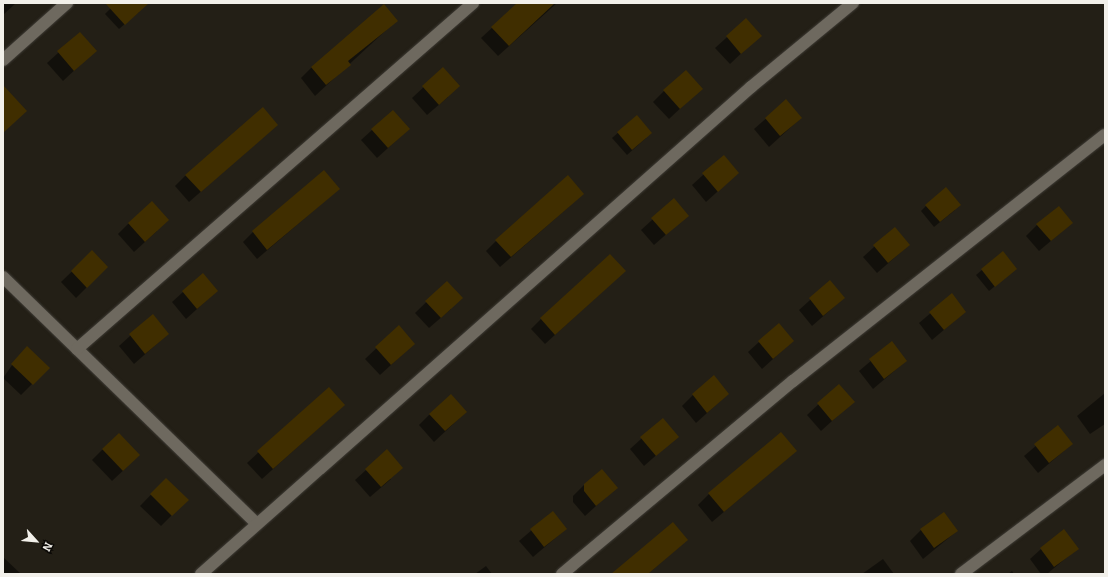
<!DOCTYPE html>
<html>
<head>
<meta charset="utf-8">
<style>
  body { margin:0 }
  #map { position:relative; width:1108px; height:577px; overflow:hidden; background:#231f16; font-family:Bitter,serif }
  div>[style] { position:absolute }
  .shadow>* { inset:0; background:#0007 }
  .building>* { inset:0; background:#402e00 }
  .roads { filter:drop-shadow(0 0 1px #3f3c36) drop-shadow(0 0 1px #3f3c36) }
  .minor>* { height:12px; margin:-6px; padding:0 6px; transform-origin:6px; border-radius:6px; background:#6e695f }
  span { translate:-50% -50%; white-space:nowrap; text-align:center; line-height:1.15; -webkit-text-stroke:3.5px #0b0906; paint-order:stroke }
  .frame { position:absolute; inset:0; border:4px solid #f2f0ea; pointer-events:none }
  .north { position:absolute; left:16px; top:521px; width:40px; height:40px; -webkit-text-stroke:3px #0b0906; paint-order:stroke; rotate:117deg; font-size:11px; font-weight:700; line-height:16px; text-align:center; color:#f2f0ea }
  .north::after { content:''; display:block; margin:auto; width:14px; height:18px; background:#f2f0ea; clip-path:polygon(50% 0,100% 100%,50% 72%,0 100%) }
</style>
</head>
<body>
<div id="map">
  <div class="shadow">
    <div style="clip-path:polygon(3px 3px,16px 3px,3px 15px)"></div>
    <div style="clip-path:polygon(116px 3px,141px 3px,139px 12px,119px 29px,105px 14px)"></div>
    <div style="clip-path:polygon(519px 3px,557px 3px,498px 56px,481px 38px)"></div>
    <div style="clip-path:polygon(746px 20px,749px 46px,730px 64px,715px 48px)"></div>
    <div style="clip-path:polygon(396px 21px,315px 96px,301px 78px,312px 67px)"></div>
    <div style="clip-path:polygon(80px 33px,95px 51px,63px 81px,47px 63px)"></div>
    <div style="clip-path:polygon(443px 69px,448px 97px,427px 115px,412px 98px)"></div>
    <div style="clip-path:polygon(701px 89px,669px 119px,653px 102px,664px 91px)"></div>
    <div style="clip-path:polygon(786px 101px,801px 118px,769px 147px,754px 129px)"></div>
    <div style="clip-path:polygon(637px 116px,646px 138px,627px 155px,612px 138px)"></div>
    <div style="clip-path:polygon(277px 125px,189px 202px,175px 186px,186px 175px)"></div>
    <div style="clip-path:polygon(409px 129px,377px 158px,361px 140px,372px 130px)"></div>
    <div style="clip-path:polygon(724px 156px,738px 173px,706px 202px,692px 185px)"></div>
    <div style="clip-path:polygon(339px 189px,257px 259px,243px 242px,253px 232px)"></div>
    <div style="clip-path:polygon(674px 200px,687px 216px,654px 245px,641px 230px)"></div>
    <div style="clip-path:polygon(572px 204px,500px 267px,486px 251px,496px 241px)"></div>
    <div style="clip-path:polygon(926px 206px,955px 210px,934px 227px,921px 211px)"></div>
    <div style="clip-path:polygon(129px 223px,157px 231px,134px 252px,118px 234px)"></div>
    <div style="clip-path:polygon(1072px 223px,1039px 251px,1026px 236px,1037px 225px)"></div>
    <div style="clip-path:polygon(895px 228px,909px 245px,877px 273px,863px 257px)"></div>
    <div style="clip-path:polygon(92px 252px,107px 267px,76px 298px,61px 282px)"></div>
    <div style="clip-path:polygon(1002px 253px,1010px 274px,989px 291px,976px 275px)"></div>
    <div style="clip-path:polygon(614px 281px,545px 344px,531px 329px,541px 319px)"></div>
    <div style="clip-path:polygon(447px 282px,451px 309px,429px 328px,415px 313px)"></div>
    <div style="clip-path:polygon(830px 282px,844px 298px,812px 326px,799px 310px)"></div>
    <div style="clip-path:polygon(217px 291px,186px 319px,172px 302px,183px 292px)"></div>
    <div style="clip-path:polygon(952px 295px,965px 312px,932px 340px,919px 323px)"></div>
    <div style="clip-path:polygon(153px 315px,168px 334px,134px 364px,119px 346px)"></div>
    <div style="clip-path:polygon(399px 327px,403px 354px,380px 375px,365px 359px)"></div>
    <div style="clip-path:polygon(793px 341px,762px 369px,748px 352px,759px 342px)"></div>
    <div style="clip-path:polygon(892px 343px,906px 361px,873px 389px,859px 371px)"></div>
    <div style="clip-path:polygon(17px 358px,48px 368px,21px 395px,3px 378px)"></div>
    <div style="clip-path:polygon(839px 385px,853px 402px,821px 431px,807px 415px)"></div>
    <div style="clip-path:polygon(329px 388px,333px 415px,262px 479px,247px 463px)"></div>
    <div style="clip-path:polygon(1105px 393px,1105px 424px,1090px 434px,1077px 416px)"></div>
    <div style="clip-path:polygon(728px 394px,696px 423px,682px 406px,693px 395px)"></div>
    <div style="clip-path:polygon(466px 412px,434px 442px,419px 425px,430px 414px)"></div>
    <div style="clip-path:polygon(663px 419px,677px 437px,644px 466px,630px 449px)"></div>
    <div style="clip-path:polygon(1058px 427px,1072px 444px,1038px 473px,1024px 456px)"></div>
    <div style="clip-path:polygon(103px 449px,128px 466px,112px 481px,92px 460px)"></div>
    <div style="clip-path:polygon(796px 451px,712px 522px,698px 505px,709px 494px)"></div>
    <div style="clip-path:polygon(366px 470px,391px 479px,370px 497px,355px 480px)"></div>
    <div style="clip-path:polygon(166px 479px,187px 500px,161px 526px,140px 506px)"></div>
    <div style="clip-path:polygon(584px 485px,616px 488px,585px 516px,573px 502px,573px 496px)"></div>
    <div style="clip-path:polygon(553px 512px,566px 529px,533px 557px,519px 541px)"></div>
    <div style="clip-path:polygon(921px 530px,957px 531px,923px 559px,910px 541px)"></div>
    <div style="clip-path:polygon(687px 540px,648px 574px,612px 574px)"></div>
    <div style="clip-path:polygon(1078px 548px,1047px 574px,1041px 574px,1030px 559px,1041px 549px)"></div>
    <div style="clip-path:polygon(3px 557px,21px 574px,3px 574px)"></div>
    <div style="clip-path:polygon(883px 559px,894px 574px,862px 574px)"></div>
    <div style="clip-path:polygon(486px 566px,492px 574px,475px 574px)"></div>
    <div style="clip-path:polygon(1012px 571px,1014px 574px,1008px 574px)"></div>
  </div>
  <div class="building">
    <div style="clip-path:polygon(105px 3px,149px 3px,125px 25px)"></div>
    <div style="clip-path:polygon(517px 3px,555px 3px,509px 46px,491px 27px)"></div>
    <div style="clip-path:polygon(384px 4px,398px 21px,348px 61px,351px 65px,326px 85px,311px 67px)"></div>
    <div style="clip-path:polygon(746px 18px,762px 36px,741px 54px,726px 36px)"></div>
    <div style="clip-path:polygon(80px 32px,97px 51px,74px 71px,57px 51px)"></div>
    <div style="clip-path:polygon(443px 67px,460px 86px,439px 105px,422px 86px)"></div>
    <div style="clip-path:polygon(686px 70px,703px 89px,680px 109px,663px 90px)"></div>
    <div style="clip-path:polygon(3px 85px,27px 111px,3px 133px)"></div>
    <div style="clip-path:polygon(786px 99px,802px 118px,780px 136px,765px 118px)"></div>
    <div style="clip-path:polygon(263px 107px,278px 125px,201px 192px,185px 175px)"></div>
    <div style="clip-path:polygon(393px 110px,410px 129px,388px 148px,371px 129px)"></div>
    <div style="clip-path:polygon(637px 115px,652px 133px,632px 150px,617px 132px)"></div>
    <div style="clip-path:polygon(724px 155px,739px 173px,718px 192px,702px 173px)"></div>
    <div style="clip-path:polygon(324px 170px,340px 189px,267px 250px,252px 231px)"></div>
    <div style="clip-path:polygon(568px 175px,584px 194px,511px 257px,495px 240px)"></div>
    <div style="clip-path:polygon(946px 187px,961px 205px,940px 222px,925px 205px)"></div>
    <div style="clip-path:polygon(674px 198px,689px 216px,666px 235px,651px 218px)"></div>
    <div style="clip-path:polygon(152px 201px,169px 220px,145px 242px,128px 223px)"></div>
    <div style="clip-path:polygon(1059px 206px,1073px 223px,1051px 241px,1036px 224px)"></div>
    <div style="clip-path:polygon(895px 227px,910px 245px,888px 263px,873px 245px)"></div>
    <div style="clip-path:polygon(92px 250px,108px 267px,87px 288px,71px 271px)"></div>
    <div style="clip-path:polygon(1003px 251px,1017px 269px,995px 287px,981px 269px)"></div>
    <div style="clip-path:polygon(610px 254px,626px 271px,555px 335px,540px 318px)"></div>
    <div style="clip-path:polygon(203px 273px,218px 291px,197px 309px,182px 291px)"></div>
    <div style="clip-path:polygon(830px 280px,845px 298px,823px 316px,809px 298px)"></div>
    <div style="clip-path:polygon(447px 281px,463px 298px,441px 318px,425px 301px)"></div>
    <div style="clip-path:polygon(952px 293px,966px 312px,944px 330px,929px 312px)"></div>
    <div style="clip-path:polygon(153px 314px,169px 334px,145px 354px,129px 334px)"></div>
    <div style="clip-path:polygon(779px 323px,794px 341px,773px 359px,758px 341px)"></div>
    <div style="clip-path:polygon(399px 325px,415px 344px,391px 365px,375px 347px)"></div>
    <div style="clip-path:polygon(892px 341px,907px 361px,884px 379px,869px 359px)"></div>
    <div style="clip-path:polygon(27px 346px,50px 368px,33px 385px,11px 364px)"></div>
    <div style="clip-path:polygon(714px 375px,729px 394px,707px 413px,692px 394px)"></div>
    <div style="clip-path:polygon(839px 384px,855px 402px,832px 421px,817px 403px)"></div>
    <div style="clip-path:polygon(329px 387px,345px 405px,273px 469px,257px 451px)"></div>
    <div style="clip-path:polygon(451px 394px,467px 412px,445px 431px,429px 414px)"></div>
    <div style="clip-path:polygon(663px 418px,679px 437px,656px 456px,640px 437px)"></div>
    <div style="clip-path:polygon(1058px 425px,1073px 444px,1049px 463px,1034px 444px)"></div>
    <div style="clip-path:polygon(781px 432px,797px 451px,724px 512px,708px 493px)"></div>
    <div style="clip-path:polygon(119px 433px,140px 455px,123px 471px,102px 449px)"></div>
    <div style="clip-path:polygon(387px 449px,403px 468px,381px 487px,365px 469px)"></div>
    <div style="clip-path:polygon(602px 469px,618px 488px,596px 506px,584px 491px,584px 484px)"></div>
    <div style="clip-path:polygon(166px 478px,189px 500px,172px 516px,150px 494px)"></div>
    <div style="clip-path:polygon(553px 511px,567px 529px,544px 547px,530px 529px)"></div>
    <div style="clip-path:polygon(944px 512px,958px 531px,934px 548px,920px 529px)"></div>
    <div style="clip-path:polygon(673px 522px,688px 540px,648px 574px,611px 574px)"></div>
    <div style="clip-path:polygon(1064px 529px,1079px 549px,1054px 567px,1040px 548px)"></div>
  </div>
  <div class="roads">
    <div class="minor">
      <div style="left:3px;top:60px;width:86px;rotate:-41.7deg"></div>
      <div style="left:3px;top:277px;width:353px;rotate:44.2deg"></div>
      <div style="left:77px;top:349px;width:526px;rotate:-41.14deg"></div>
      <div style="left:201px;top:574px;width:735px;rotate:-41.52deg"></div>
      <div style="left:751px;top:87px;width:132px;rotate:-39.5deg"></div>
      <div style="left:562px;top:574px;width:301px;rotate:-39.9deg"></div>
      <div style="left:793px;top:381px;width:397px;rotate:-38.3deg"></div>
      <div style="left:961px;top:574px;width:181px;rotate:-37.1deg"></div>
    </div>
  </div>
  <div class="frame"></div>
  <div class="north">N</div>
</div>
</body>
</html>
